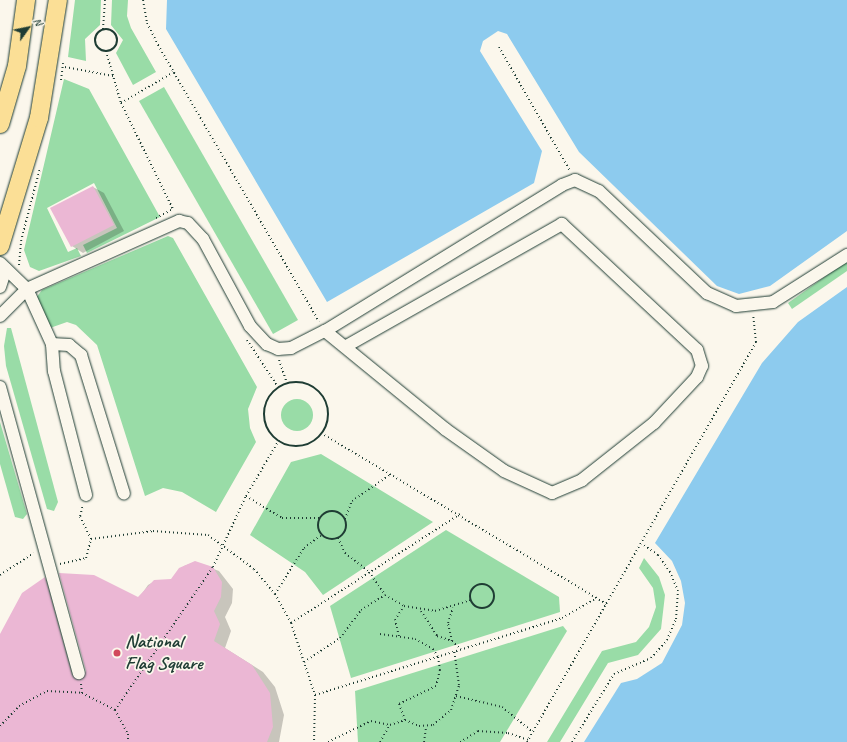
<!DOCTYPE html>
<html>
<head>
<meta charset="utf-8">
<style>
  body { margin:0 }
  #map { position:relative; width:847px; height:742px; overflow:hidden; background:#fbf7ec; font-family:Caveat,sans-serif }
  div>[style] { position:absolute }
  .green>* { inset:0; background:#99dca7 }
  .round { border-radius:50% }
  .water>* { inset:0; background:#8dcbee }
  .shadow>* { inset:0; background:#0003 }
  .building>* { inset:0; background:#ebb7d4 }
  .path>* { height:2px; margin-top:-1px; transform-origin:0; background:repeating-linear-gradient(90deg,#1f3d34 0 1px,transparent 0 4px) }
  .path>.ring { margin:-1px; padding:0; box-sizing:content-box; background:none; border:2px solid #1f3d34; border-radius:50% }
  .roads { filter:drop-shadow(0 0 1px #1f3d34) drop-shadow(0 0 1px #1f3d34) }
  .minor>* { height:12px; margin:-6px; padding:0 6px; transform-origin:6px; border-radius:6px; background:#fbf7ec }
  .highway>* { height:18px; margin:-9px; padding:0 9px; transform-origin:9px; border-radius:9px; background:#fbdf96 }
  .dots>* { width:11px; height:11px; translate:-50% -50%; box-sizing:border-box; border:2px solid #fbf7ec; border-radius:50% }
  span { translate:-50% -50%; white-space:nowrap; text-align:center; line-height:1.15; -webkit-text-stroke:3.5px #fbf7ec; paint-order:stroke }
  .poi-label { font-size:19px; color:#1f3d34; font-weight:700 }
  .left { translate:0 -50%; text-align:left }
  .north { position:absolute; left:8px; top:8px; width:40px; height:40px; -webkit-text-stroke:3px #fbf7ec; paint-order:stroke; rotate:57deg; font-size:11px; font-weight:700; line-height:16px; text-align:center; color:#1f3d34 }
  .north::after { content:''; display:block; margin:auto; width:14px; height:18px; background:#1f3d34; clip-path:polygon(50% 0,100% 100%,50% 72%,0 100%) }
</style>
</head>
<body>
<div id="map">
  <div class="green">
    <div style="clip-path:polygon(75px 0,101px 0,100px 25px,85px 39px,86px 61px,68px 57px)"></div>
    <div style="clip-path:polygon(112px 0,128px 0,127px 16px,131px 28px,156px 72px,133px 85px,116px 53px,123px 40px,111px 25px)"></div>
    <div style="clip-path:polygon(64px 79px,89px 89px,160px 217px,87px 253px,83px 245px,117px 228px,94px 183px,47px 208px,68px 252px,77px 248px,81px 256px,39px 271px,30px 267px,24px 250px)"></div>
    <div style="clip-path:polygon(164px 87px,298px 320px,273px 334px,139px 101px)"></div>
    <div style="clip-path:polygon(168px 236px,173px 238px,257px 387px,248px 409px,250px 428px,256px 442px,216px 512px,182px 492px,163px 488px,145px 496px,97px 345px,76px 325px,67px 322px,50px 328px,35px 299px,42px 290px)"></div>
    <div style="clip-path:polygon(847px 261px,847px 271px,792px 309px,788px 303px)"></div>
    <div style="clip-path:polygon(7px 328px,11px 328px,58px 502px,54px 511px,47px 509px,6px 366px,4px 346px)"></div>
    <div class="round" style="left:281px;top:399px;width:32px;height:32px"></div>
    <div style="clip-path:polygon(0 422px,27px 514px,23px 519px,15px 517px,0 464px)"></div>
    <div style="clip-path:polygon(321px 454px,433px 522px,323px 595px,305px 572px,250px 535px,291px 462px)"></div>
    <div style="clip-path:polygon(446px 530px,559px 597px,560px 612px,351px 678px,330px 606px)"></div>
    <div style="clip-path:polygon(644px 558px,659px 577px,665px 595px,661px 629px,638px 655px,608px 663px,560px 742px,547px 742px,602px 651px,636px 642px,649px 627px,656px 607px,653px 588px,639px 568px)"></div>
    <div style="clip-path:polygon(563px 626px,567px 631px,500px 742px,358px 742px,355px 691px)"></div>
  </div>
  <div class="water">
    <div style="clip-path:polygon(167px 0,847px 0,847px 231px,770px 286px,739px 294px,717px 286px,579px 152px,507px 34px,498px 31px,483px 41px,480px 51px,542px 151px,534px 183px,327px 302px,166px 29px)"></div>
    <div style="clip-path:polygon(847px 287px,847px 742px,584px 742px,621px 683px,637px 679px,662px 663px,682px 625px,685px 603px,681px 581px,672px 561px,655px 543px,762px 363px,798px 322px)"></div>
  </div>
  <div class="shadow">
    <div style="clip-path:polygon(93px 187px,104px 193px,124px 231px,83px 253px,72px 246px)"></div>
    <div style="clip-path:polygon(195px 562px,219px 571px,233px 589px,232px 603px,225px 617px,231px 631px,225px 648px,263px 672px,275px 687px,284px 715px,279px 742px,0 742px,0 636px,45px 579px,56px 585px,82px 680px,148px 585px,155px 581px,171px 580px,184px 566px)"></div>
  </div>
  <div class="building">
    <div style="clip-path:polygon(93px 186px,114px 225px,71px 247px,50px 208px)"></div>
    <div style="clip-path:polygon(195px 561px,213px 567px,222px 582px,221px 597px,214px 611px,220px 624px,214px 641px,252px 665px,270px 693px,273px 727px,267px 742px,0 742px,0 634px,22px 593px,45px 577px,72px 675px,81px 680px,86px 671px,59px 573px,94px 575px,138px 597px,154px 580px,171px 579px,179px 568px)"></div>
  </div>
  <div class="path">
    <div style="left:143px;top:0;width:23px;rotate:80deg"></div>
    <div style="left:147px;top:23px;width:25px;rotate:63deg"></div>
    <div style="left:158px;top:45px;width:320px;rotate:59.8deg"></div>
    <div class="ring" style="left:95px;top:29px;width:20px;height:20px"></div>
    <div style="left:103px;top:29px;width:29px;rotate:-86deg"></div>
    <div style="left:499px;top:47px;width:143px;rotate:60.2deg"></div>
    <div style="left:106px;top:51px;width:54px;rotate:73.9deg"></div>
    <div style="left:121px;top:103px;width:118px;rotate:63.9deg"></div>
    <div style="left:65px;top:67px;width:49px;rotate:10.6deg"></div>
    <div style="left:61px;top:80px;width:17px;rotate:-83deg"></div>
    <div style="left:121px;top:103px;width:61px;rotate:-30.3deg"></div>
    <div style="left:156px;top:218px;width:19px;rotate:-28deg"></div>
    <div style="left:19px;top:265px;width:24px;rotate:-85deg"></div>
    <div style="left:21px;top:241px;width:75px;rotate:-75.4deg"></div>
    <div style="left:247px;top:340px;width:56px;rotate:56.6deg"></div>
    <div style="left:279px;top:360px;width:24px;rotate:71deg"></div>
    <div class="ring" style="left:264px;top:382px;width:62px;height:62px"></div>
    <div style="left:321px;top:433px;width:335px;rotate:30.9deg"></div>
    <div style="left:246px;top:496px;width:42px;rotate:31.4deg"></div>
    <div style="left:282px;top:518px;width:37px"></div>
    <div class="ring" style="left:318px;top:511px;width:26px;height:26px"></div>
    <div style="left:345px;top:519px;width:19px;rotate:-69deg"></div>
    <div style="left:352px;top:501px;width:47px;rotate:-34.7deg"></div>
    <div style="left:338px;top:538px;width:17px;rotate:65deg"></div>
    <div style="left:345px;top:553px;width:31px;rotate:38deg"></div>
    <div style="left:369px;top:572px;width:28px;rotate:55deg"></div>
    <div style="left:385px;top:595px;width:22px;rotate:30deg"></div>
    <div style="left:404px;top:606px;width:31px;rotate:9deg"></div>
    <div style="left:435px;top:611px;width:38px;rotate:-17deg"></div>
    <div style="left:91px;top:539px;width:63px;rotate:-7.4deg"></div>
    <div style="left:153px;top:531px;width:55px;rotate:4.2deg"></div>
    <div style="left:208px;top:535px;width:57px;rotate:36.5deg"></div>
    <div style="left:254px;top:569px;width:33px;rotate:50deg"></div>
    <div style="left:275px;top:594px;width:33px;rotate:61deg"></div>
    <div style="left:291px;top:623px;width:76px;rotate:71.6deg"></div>
    <div style="left:315px;top:695px;width:47px;rotate:91.2deg"></div>
    <div style="left:60px;top:564px;width:27px;rotate:-13deg"></div>
    <div style="left:86px;top:558px;width:20px;rotate:-75deg"></div>
    <div style="left:91px;top:539px;width:25px;rotate:-116deg"></div>
    <div style="left:80px;top:516px;width:11px;rotate:-75deg"></div>
    <div style="left:0;top:575px;width:40px;rotate:-32.9deg"></div>
    <div class="ring" style="left:470px;top:584px;width:22px;height:22px"></div>
    <div style="left:275px;top:594px;width:54px;rotate:-57.8deg"></div>
    <div style="left:304px;top:548px;width:21px;rotate:-37deg"></div>
    <div style="left:421px;top:611px;width:30px;rotate:57deg"></div>
    <div style="left:437px;top:636px;width:16px;rotate:18deg"></div>
    <div style="left:452px;top:641px;width:12px;rotate:42deg"></div>
    <div style="left:291px;top:623px;width:201px;rotate:-32.8deg"></div>
    <div style="left:380px;top:634px;width:35px;rotate:8deg"></div>
    <div style="left:415px;top:639px;width:21px;rotate:29deg"></div>
    <div style="left:433px;top:649px;width:9px;rotate:58deg"></div>
    <div style="left:438px;top:657px;width:13px;rotate:81deg"></div>
    <div style="left:440px;top:670px;width:16px;rotate:104deg"></div>
    <div style="left:436px;top:686px;width:41px;rotate:154.1deg"></div>
    <div style="left:399px;top:704px;width:17px;rotate:69deg"></div>
    <div style="left:405px;top:720px;width:15px;rotate:23deg"></div>
    <div style="left:419px;top:726px;width:14px;rotate:-4deg"></div>
    <div style="left:433px;top:725px;width:23px;rotate:-40deg"></div>
    <div style="left:451px;top:710px;width:26px;rotate:-72deg"></div>
    <div style="left:459px;top:685px;width:34px;rotate:-98deg"></div>
    <div style="left:399px;top:636px;width:16px;rotate:-104deg"></div>
    <div style="left:395px;top:620px;width:15px;rotate:-58deg"></div>
    <div style="left:452px;top:641px;width:18px;rotate:-103deg"></div>
    <div style="left:448px;top:623px;width:16px;rotate:-72deg"></div>
    <div style="left:304px;top:662px;width:43px;rotate:-33.7deg"></div>
    <div style="left:340px;top:638px;width:35px;rotate:-53deg"></div>
    <div style="left:361px;top:610px;width:28px;rotate:-32deg"></div>
    <div style="left:81px;top:684px;width:9px;rotate:84deg"></div>
    <div style="left:315px;top:695px;width:259px;rotate:-17.3deg"></div>
    <div style="left:562px;top:618px;width:39px;rotate:-30deg"></div>
    <div style="left:456px;top:696px;width:47px;rotate:13.4deg"></div>
    <div style="left:502px;top:707px;width:40px;rotate:39deg"></div>
    <div style="left:115px;top:710px;width:173px;rotate:-55.6deg"></div>
    <div style="left:213px;top:567px;width:78px;rotate:-65.1deg"></div>
    <div style="left:246px;top:496px;width:65px;rotate:-59.5deg"></div>
    <div style="left:0;top:726px;width:28px;rotate:-46deg"></div>
    <div style="left:19px;top:706px;width:32px;rotate:-28deg"></div>
    <div style="left:47px;top:691px;width:35px;rotate:3deg"></div>
    <div style="left:82px;top:693px;width:37px;rotate:27deg"></div>
    <div style="left:115px;top:710px;width:27px;rotate:62deg"></div>
    <div style="left:128px;top:734px;width:8px;rotate:90deg"></div>
    <div style="left:328px;top:742px;width:48px;rotate:-26deg"></div>
    <div style="left:371px;top:721px;width:19px;rotate:12deg"></div>
    <div style="left:380px;top:742px;width:20px;rotate:-60deg"></div>
    <div style="left:390px;top:725px;width:16px;rotate:-18deg"></div>
    <div style="left:424px;top:742px;width:15px;rotate:-82deg"></div>
    <div style="left:460px;top:742px;width:21px;rotate:-31deg"></div>
    <div style="left:478px;top:731px;width:30px;rotate:4deg"></div>
    <div style="left:508px;top:733px;width:21px;rotate:19deg"></div>
    <div style="left:527px;top:742px;width:461px;rotate:-60.2deg"></div>
    <div style="left:756px;top:342px;width:27px;rotate:-96deg"></div>
    <div style="left:572px;top:742px;width:80px;rotate:-58.3deg"></div>
    <div style="left:614px;top:674px;width:40px;rotate:-23.4deg"></div>
    <div style="left:651px;top:658px;width:24px;rotate:-48deg"></div>
    <div style="left:667px;top:640px;width:23px;rotate:-67deg"></div>
    <div style="left:676px;top:619px;width:28px;rotate:-86deg"></div>
    <div style="left:678px;top:591px;width:21px;rotate:-113deg"></div>
    <div style="left:670px;top:572px;width:21px;rotate:-125deg"></div>
    <div style="left:658px;top:555px;width:19px;rotate:-145deg"></div>
  </div>
  <div class="roads">
    <div class="minor">
      <div style="left:0;top:263px;width:37px;rotate:44deg"></div>
      <div style="left:27px;top:289px;width:60px;rotate:65.6deg"></div>
      <div style="left:52px;top:344px;width:27px;rotate:86deg"></div>
      <div style="left:54px;top:371px;width:128px;rotate:75.5deg"></div>
      <div style="left:0;top:287px;width:19px;rotate:-72deg"></div>
      <div style="left:0;top:316px;width:38px;rotate:-45deg"></div>
      <div style="left:27px;top:289px;width:167px;rotate:-24.1deg"></div>
      <div style="left:179px;top:221px;width:9px;rotate:13deg"></div>
      <div style="left:188px;top:223px;width:22px;rotate:47deg"></div>
      <div style="left:203px;top:239px;width:99px;rotate:61.6deg"></div>
      <div style="left:250px;top:326px;width:25px;rotate:47deg"></div>
      <div style="left:267px;top:344px;width:12px;rotate:24deg"></div>
      <div style="left:278px;top:349px;width:13px;rotate:-4deg"></div>
      <div style="left:291px;top:348px;width:38px;rotate:-27deg"></div>
      <div style="left:325px;top:331px;width:155px;rotate:39.2deg"></div>
      <div style="left:445px;top:429px;width:72px;rotate:35.4deg"></div>
      <div style="left:504px;top:471px;width:53px;rotate:24.6deg"></div>
      <div style="left:552px;top:493px;width:33px;rotate:-23deg"></div>
      <div style="left:582px;top:480px;width:92px;rotate:-38.4deg"></div>
      <div style="left:654px;top:423px;width:63px;rotate:-46.9deg"></div>
      <div style="left:697px;top:377px;width:12px;rotate:-66deg"></div>
      <div style="left:702px;top:366px;width:17px;rotate:-107deg"></div>
      <div style="left:697px;top:350px;width:185px;rotate:-137deg"></div>
      <div style="left:562px;top:224px;width:249px;rotate:150.5deg"></div>
      <div style="left:325px;top:331px;width:278px;rotate:-31.6deg"></div>
      <div style="left:562px;top:185px;width:14px;rotate:-21deg"></div>
      <div style="left:575px;top:180px;width:26px;rotate:25deg"></div>
      <div style="left:599px;top:191px;width:149px;rotate:43.4deg"></div>
      <div style="left:707px;top:293px;width:32px;rotate:24deg"></div>
      <div style="left:736px;top:306px;width:37px;rotate:-6deg"></div>
      <div style="left:773px;top:302px;width:88px;rotate:-32.4deg"></div>
      <div style="left:52px;top:344px;width:17px;rotate:3deg"></div>
      <div style="left:69px;top:345px;width:16px;rotate:40deg"></div>
      <div style="left:81px;top:355px;width:145px;rotate:72.8deg"></div>
      <div style="left:0;top:387px;width:297px;rotate:74.6deg"></div>
    </div>
    <div class="highway">
      <div style="left:0;top:124px;width:60px;rotate:-73.7deg"></div>
      <div style="left:17px;top:66px;width:67px;rotate:-82.2deg"></div>
      <div style="left:0;top:246px;width:134px;rotate:-73.1deg"></div>
      <div style="left:39px;top:118px;width:120px;rotate:-80.9deg"></div>
    </div>
  </div>
  <div class="dots">
    <div style="left:117px;top:653px;background:#d1495b"></div>
  </div>
  <div class="poi-label">
    <span class="left" style="left:125px;top:653px">National<br>Flag Square</span>
  </div>
  <div class="north">N</div>
</div>
</body>
</html>
